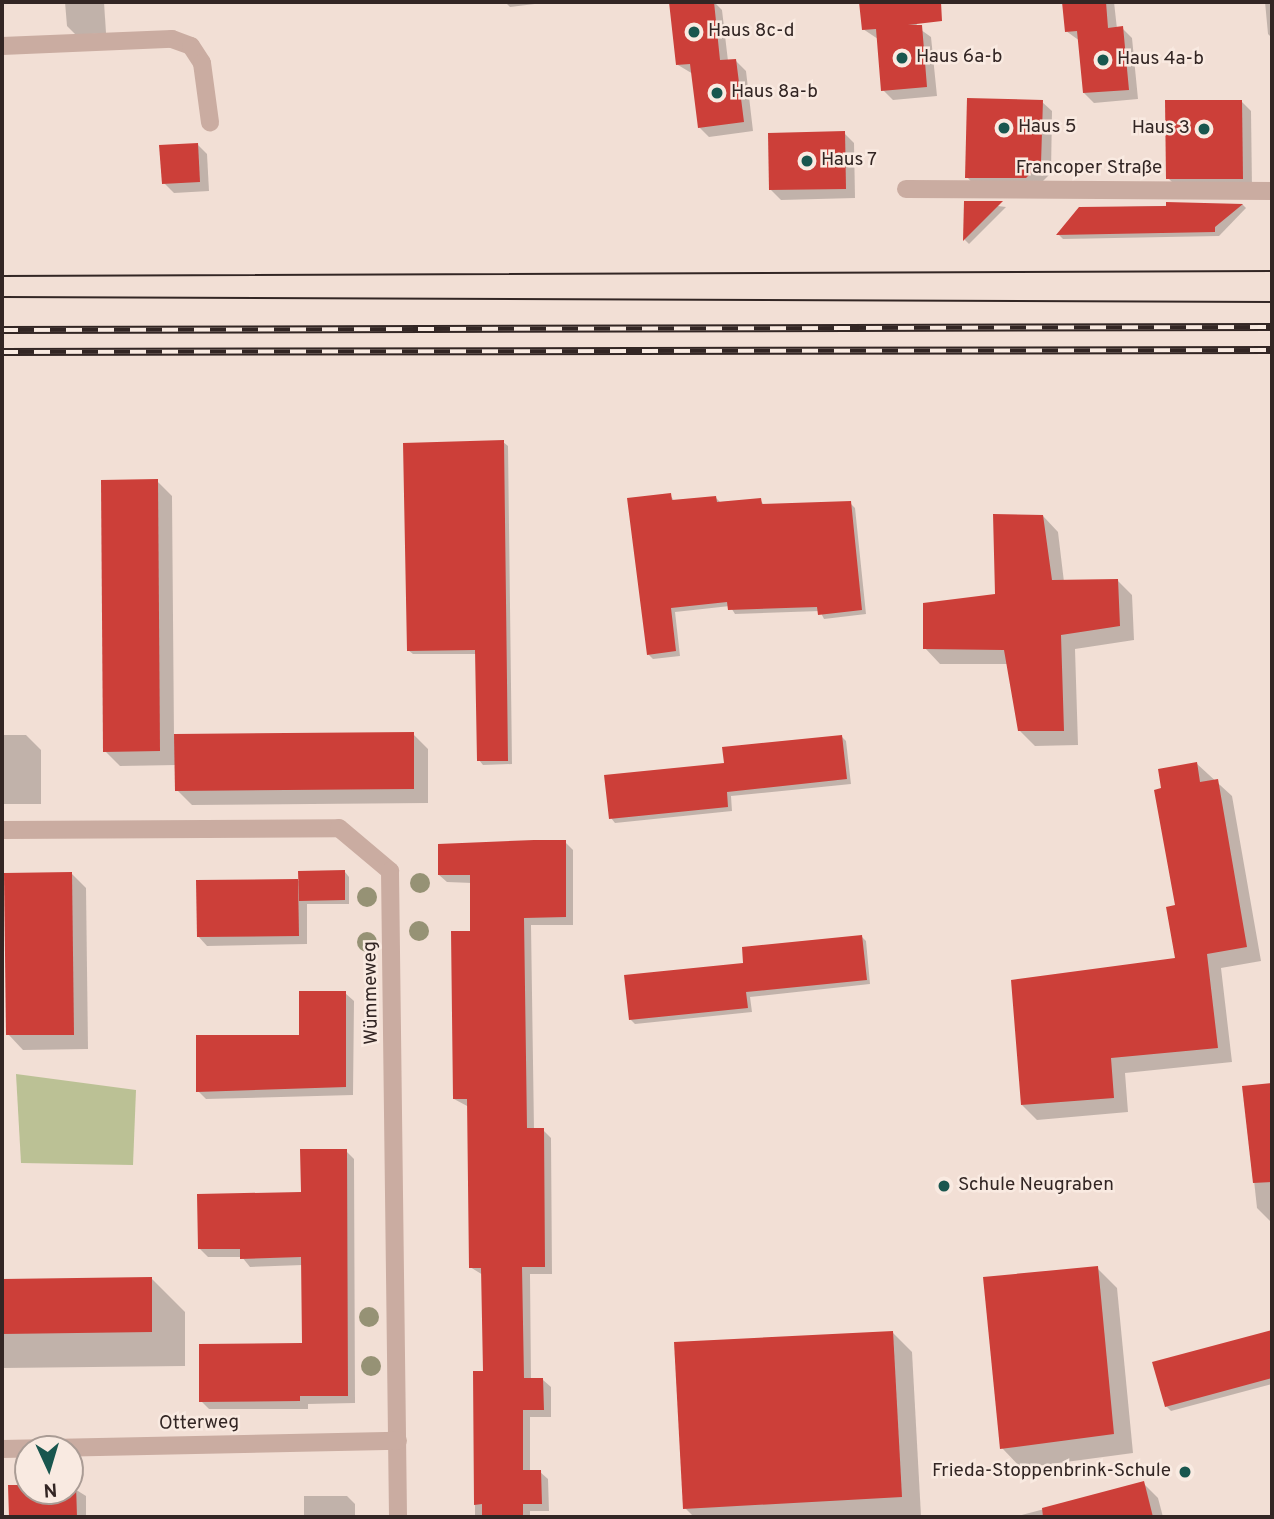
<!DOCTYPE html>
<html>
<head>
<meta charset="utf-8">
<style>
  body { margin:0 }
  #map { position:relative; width:1274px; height:1519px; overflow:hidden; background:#f2dfd5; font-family:Overpass,sans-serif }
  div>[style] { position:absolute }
  .green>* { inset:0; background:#bbc195 }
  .shadow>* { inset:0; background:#0003 }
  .building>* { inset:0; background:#cc3f39 }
  .lane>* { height:18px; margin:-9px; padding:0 9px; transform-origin:9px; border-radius:9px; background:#caaca1 }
  .street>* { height:18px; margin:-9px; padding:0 9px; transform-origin:9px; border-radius:9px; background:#caaca1 }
  .tram>* { height:2px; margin:-1px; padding:0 1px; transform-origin:1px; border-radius:1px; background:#332624 }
  .rail>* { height:8px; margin-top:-4px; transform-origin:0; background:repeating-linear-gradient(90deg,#f9eae1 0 16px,#332624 0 32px); box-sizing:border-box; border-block:2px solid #332624 }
  .trees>* { width:20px; height:20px; margin:-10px; border-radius:50%; background:#969275 }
  .dots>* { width:19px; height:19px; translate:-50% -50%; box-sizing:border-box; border:4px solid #f9eae1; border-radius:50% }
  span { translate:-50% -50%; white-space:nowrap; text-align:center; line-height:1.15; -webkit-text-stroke:5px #f9eae1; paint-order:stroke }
  .poi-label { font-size:19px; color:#332624 }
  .left { translate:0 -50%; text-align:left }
  .right { translate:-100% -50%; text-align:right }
  .street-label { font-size:19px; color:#332624 }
  .frame { position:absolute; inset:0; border:4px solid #332624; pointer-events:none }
  .north { position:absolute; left:14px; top:1435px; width:70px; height:70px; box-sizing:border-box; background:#f9eae1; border:2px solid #aa9c95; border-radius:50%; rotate:176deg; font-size:19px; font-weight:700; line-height:28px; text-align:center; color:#332624 }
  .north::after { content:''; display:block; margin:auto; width:24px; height:32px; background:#19564e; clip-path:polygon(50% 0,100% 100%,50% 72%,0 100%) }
</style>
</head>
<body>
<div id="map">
  <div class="green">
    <div style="clip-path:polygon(16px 1074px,136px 1090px,133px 1165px,21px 1163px)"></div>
  </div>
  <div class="shadow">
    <div style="clip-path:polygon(65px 2px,104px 2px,106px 33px,76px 35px,67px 26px)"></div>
    <div style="clip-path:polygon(505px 2px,543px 2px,543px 3px,510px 7px)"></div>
    <div style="clip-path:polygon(714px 2px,722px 10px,728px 61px,736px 61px,746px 71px,753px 131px,709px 137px,699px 127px,693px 74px,678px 65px,671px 4px)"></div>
    <div style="clip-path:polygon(861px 2px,915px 2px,917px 27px,931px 37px,937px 96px,893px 100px,883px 90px,878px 39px,863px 29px)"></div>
    <div style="clip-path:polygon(1064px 2px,1114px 2px,1117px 29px,1122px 28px,1132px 38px,1138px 99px,1094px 103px,1084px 93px,1080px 41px,1066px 31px)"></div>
    <div style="clip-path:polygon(1265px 2px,1272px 2px,1272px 38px,1268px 34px)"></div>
    <div style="clip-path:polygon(1241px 101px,1251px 111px,1252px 189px,1178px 188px,1168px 178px)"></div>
    <div style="clip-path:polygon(1042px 102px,1052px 111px,1051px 173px,1036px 188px,976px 187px,967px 177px)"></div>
    <div style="clip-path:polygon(844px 133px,854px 143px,855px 198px,781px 200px,771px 190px)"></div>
    <div style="clip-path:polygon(197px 144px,207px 154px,209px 191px,174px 193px,164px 183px)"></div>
    <div style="clip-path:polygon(966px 202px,1006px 207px,969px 244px,965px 240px)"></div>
    <div style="clip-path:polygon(1242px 204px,1246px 208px,1219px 236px,1063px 239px,1059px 235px,1080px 208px)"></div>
    <div style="clip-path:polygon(503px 442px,508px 446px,512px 764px,483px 765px,479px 760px,477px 654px,413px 654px,408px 650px)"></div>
    <div style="clip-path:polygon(157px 481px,172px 496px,174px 736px,413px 734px,428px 749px,428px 803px,192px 805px,177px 790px,177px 765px,120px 766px,105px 751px)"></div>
    <div style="clip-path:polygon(670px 495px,675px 502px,715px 497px,720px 502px,760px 500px,765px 506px,850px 503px,855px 508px,866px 614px,824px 619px,820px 611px,735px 614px,730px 606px,675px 612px,680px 656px,653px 659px,648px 654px)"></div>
    <div style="clip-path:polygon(1043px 516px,1058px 532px,1064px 582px,1117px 580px,1132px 595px,1134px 640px,1075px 649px,1078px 745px,1035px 746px,1020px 731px,1008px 664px,940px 664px,925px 648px,997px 596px)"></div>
    <div style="clip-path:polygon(2px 735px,26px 735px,41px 750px,41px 804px,2px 804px)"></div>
    <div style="clip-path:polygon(842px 737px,846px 741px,851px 784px,731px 796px,732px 811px,615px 823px,611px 818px,726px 764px)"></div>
    <div style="clip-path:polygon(1196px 763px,1232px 796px,1261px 961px,1221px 968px,1232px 1062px,1125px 1073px,1128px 1112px,1037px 1120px,1022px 1105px,1177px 960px,1177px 907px,1163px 789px)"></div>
    <div style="clip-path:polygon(565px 842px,573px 850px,573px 925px,531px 925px,534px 1130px,543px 1130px,551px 1138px,552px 1274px,530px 1274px,531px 1380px,543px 1380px,551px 1387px,551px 1417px,530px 1417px,530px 1472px,540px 1472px,548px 1479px,549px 1511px,530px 1511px,530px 1517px,475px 1517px,475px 1373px,484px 1373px,483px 1275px,470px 1267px,469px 1107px,454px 1099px,472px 932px,472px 883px,447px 882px,439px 875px)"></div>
    <div style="clip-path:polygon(345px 872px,349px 877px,349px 904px,307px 904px,307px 944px,207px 946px,198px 936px,298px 881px)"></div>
    <div style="clip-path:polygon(71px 873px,86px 888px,88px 1049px,23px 1050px,8px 1034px)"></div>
    <div style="clip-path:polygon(861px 936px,866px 941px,870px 984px,750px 997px,752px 1012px,635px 1024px,630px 1019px,745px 964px)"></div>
    <div style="clip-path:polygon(345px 993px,354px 1001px,353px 1095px,206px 1099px,198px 1091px,301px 1036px)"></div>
    <div style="clip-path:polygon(1272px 1085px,1272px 1223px,1257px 1208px,1244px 1088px)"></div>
    <div style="clip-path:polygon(346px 1151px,354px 1159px,355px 1403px,308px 1404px,308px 1409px,209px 1409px,201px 1401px,304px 1345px,303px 1265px,250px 1267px,242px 1257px,208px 1257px,200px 1249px,302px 1194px)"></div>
    <div style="clip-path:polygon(1097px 1268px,1117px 1288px,1133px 1453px,1021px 1468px,1002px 1448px)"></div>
    <div style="clip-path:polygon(151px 1278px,185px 1312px,185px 1366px,2px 1368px,2px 1281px)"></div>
    <div style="clip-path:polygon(892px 1332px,912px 1352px,921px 1516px,694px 1517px,685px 1508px)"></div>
    <div style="clip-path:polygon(1272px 1332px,1272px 1384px,1171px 1411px,1166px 1406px,1155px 1363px)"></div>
    <div style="clip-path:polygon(1143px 1483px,1158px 1498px,1163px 1517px,1014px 1517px)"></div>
    <div style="clip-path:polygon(70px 1486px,86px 1496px,86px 1517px,10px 1517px,10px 1487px,70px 1491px)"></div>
    <div style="clip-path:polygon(304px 1496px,347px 1496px,355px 1504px,355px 1517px,304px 1517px)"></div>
  </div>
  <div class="building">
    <div style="clip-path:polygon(669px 2px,714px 2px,720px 60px,736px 59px,744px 122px,698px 128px,690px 64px,676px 65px)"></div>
    <div style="clip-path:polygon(859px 2px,941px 2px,942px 21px,908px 25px,922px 25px,927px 87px,881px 91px,876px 29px,862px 30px)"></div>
    <div style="clip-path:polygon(1062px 2px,1106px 2px,1108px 28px,1123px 26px,1129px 90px,1083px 93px,1077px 31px,1065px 32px)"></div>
    <div style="clip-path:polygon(967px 98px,1043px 100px,1041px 163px,1026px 178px,965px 178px)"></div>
    <div style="clip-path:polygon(1165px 100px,1242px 100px,1243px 179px,1166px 179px)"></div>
    <div style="clip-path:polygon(845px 131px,846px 189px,769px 190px,768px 133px)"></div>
    <div style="clip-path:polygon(198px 143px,200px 182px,162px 184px,159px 145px)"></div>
    <div style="clip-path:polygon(964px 201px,1003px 201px,963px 241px)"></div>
    <div style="clip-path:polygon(1166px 202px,1243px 204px,1215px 227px,1215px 232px,1056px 235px,1079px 207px,1166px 206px)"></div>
    <div style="clip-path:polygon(504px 440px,508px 761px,477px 761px,475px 650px,407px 651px,403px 443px)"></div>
    <div style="clip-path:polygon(158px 479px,160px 751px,103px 752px,101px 480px)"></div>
    <div style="clip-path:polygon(671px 493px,672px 500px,716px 496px,717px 502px,761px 498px,762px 504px,851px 501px,862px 610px,818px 615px,817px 607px,728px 610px,727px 602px,671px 608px,676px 651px,647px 655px,627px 498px)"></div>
    <div style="clip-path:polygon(993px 514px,1043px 515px,1052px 580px,1118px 579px,1120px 626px,1061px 635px,1064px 731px,1018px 731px,1004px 650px,923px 649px,923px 603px,995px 594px)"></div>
    <div style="clip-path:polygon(414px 732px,414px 789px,175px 791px,174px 734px)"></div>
    <div style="clip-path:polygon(842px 735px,847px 779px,727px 792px,728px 807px,609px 819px,604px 775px,724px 763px,722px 747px)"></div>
    <div style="clip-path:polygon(1197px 762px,1200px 782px,1218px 779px,1247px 947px,1207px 954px,1218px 1048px,1111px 1058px,1114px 1098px,1021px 1105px,1011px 980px,1175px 958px,1166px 907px,1175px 905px,1154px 790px,1161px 788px,1158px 769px)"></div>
    <div style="clip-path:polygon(534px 840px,566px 840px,566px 917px,524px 918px,527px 1128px,544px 1128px,545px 1267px,522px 1267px,524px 1378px,543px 1378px,544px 1410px,523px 1410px,523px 1470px,541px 1470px,542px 1504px,523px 1504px,523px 1517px,482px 1517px,482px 1504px,474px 1505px,473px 1371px,483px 1371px,481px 1268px,469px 1268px,467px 1099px,453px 1099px,451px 931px,470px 931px,470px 875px,438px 875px,438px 844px)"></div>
    <div style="clip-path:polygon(345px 870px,345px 900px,299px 901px,298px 871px)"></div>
    <div style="clip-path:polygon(72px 872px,74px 1035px,6px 1035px,4px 873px)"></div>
    <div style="clip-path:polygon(298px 879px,299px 936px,197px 937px,196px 880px)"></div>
    <div style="clip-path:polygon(862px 935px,867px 980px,746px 992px,748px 1008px,629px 1020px,624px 975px,743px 963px,742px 947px)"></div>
    <div style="clip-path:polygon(299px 991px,346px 991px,346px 1087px,196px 1092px,196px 1035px,299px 1035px)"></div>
    <div style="clip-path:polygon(1272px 1083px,1272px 1182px,1253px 1183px,1242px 1086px)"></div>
    <div style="clip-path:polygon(300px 1149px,347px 1149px,348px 1396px,300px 1396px,300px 1401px,199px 1402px,199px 1344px,302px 1343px,301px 1257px,240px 1259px,240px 1249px,198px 1249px,197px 1194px,301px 1192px)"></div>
    <div style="clip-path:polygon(1098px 1266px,1114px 1434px,1000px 1449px,983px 1277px)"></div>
    <div style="clip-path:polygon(152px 1277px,152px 1332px,2px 1334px,2px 1279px)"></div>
    <div style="clip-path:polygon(1272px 1330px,1272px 1378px,1165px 1407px,1152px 1362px)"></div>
    <div style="clip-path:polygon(893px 1331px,902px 1497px,683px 1509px,674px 1342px)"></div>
    <div style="clip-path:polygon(1144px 1481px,1153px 1517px,1043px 1517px,1042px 1508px)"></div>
    <div style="clip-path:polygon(70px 1484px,76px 1484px,77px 1517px,9px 1517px,8px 1485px,28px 1485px,28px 1491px,70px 1491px)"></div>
  </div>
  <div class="lane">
    <div style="left:2px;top:46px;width:170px;rotate:-2.4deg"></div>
    <div style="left:172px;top:39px;width:20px;rotate:20deg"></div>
    <div style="left:191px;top:46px;width:20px;rotate:57deg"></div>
    <div style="left:202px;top:63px;width:60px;rotate:82.3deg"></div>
  </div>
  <div class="street">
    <div style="left:906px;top:189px;width:366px;rotate:0.3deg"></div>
    <div style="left:2px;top:830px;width:337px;rotate:-0.3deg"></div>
    <div style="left:339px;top:828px;width:67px;rotate:40.1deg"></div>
    <div style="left:390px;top:871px;width:646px;rotate:89.29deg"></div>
    <div style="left:2px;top:1449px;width:396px;rotate:-1.2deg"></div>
  </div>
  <div class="tram">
    <div style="left:2px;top:276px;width:1270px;rotate:-0.23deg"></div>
    <div style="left:2px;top:297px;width:1270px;rotate:0.23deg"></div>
  </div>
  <div class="rail">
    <div style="left:2px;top:330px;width:1270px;rotate:-0.14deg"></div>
    <div style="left:2px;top:352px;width:1270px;rotate:-0.09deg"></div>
  </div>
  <div class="trees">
    <div style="left:420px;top:883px"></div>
    <div style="left:367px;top:897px"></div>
    <div style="left:419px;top:931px"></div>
    <div style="left:367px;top:942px"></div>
    <div style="left:369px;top:1317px"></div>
    <div style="left:371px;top:1366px"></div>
  </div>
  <div class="dots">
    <div style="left:694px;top:32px;background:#19564e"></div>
    <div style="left:902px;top:58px;background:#19564e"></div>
    <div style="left:1103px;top:60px;background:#19564e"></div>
    <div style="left:717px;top:93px;background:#19564e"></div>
    <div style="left:1004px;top:128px;background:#19564e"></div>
    <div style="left:1204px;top:129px;background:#19564e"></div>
    <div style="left:807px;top:161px;background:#19564e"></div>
    <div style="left:944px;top:1186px;background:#19564e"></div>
    <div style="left:1185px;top:1472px;background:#19564e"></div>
  </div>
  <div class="poi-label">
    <span class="left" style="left:708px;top:32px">Haus 8c-d</span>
    <span class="left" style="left:916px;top:58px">Haus 6a-b</span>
    <span class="left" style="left:1117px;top:60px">Haus 4a-b</span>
    <span class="left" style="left:731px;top:93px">Haus 8a-b</span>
    <span class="left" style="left:1018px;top:128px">Haus 5</span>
    <span class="right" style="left:1190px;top:129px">Haus 3</span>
    <span class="left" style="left:821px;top:161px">Haus 7</span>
    <span class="left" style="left:958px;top:1186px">Schule Neugraben</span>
    <span class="right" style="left:1171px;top:1472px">Frieda-Stoppenbrink-Schule</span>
  </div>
  <div class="street-label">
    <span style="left:1089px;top:169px">Francoper Straße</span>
    <span style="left:372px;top:993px;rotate:-91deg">Wümmeweg</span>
    <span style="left:199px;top:1424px;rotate:-1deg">Otterweg</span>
  </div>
  <div class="frame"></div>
  <div class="north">N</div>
</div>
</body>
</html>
